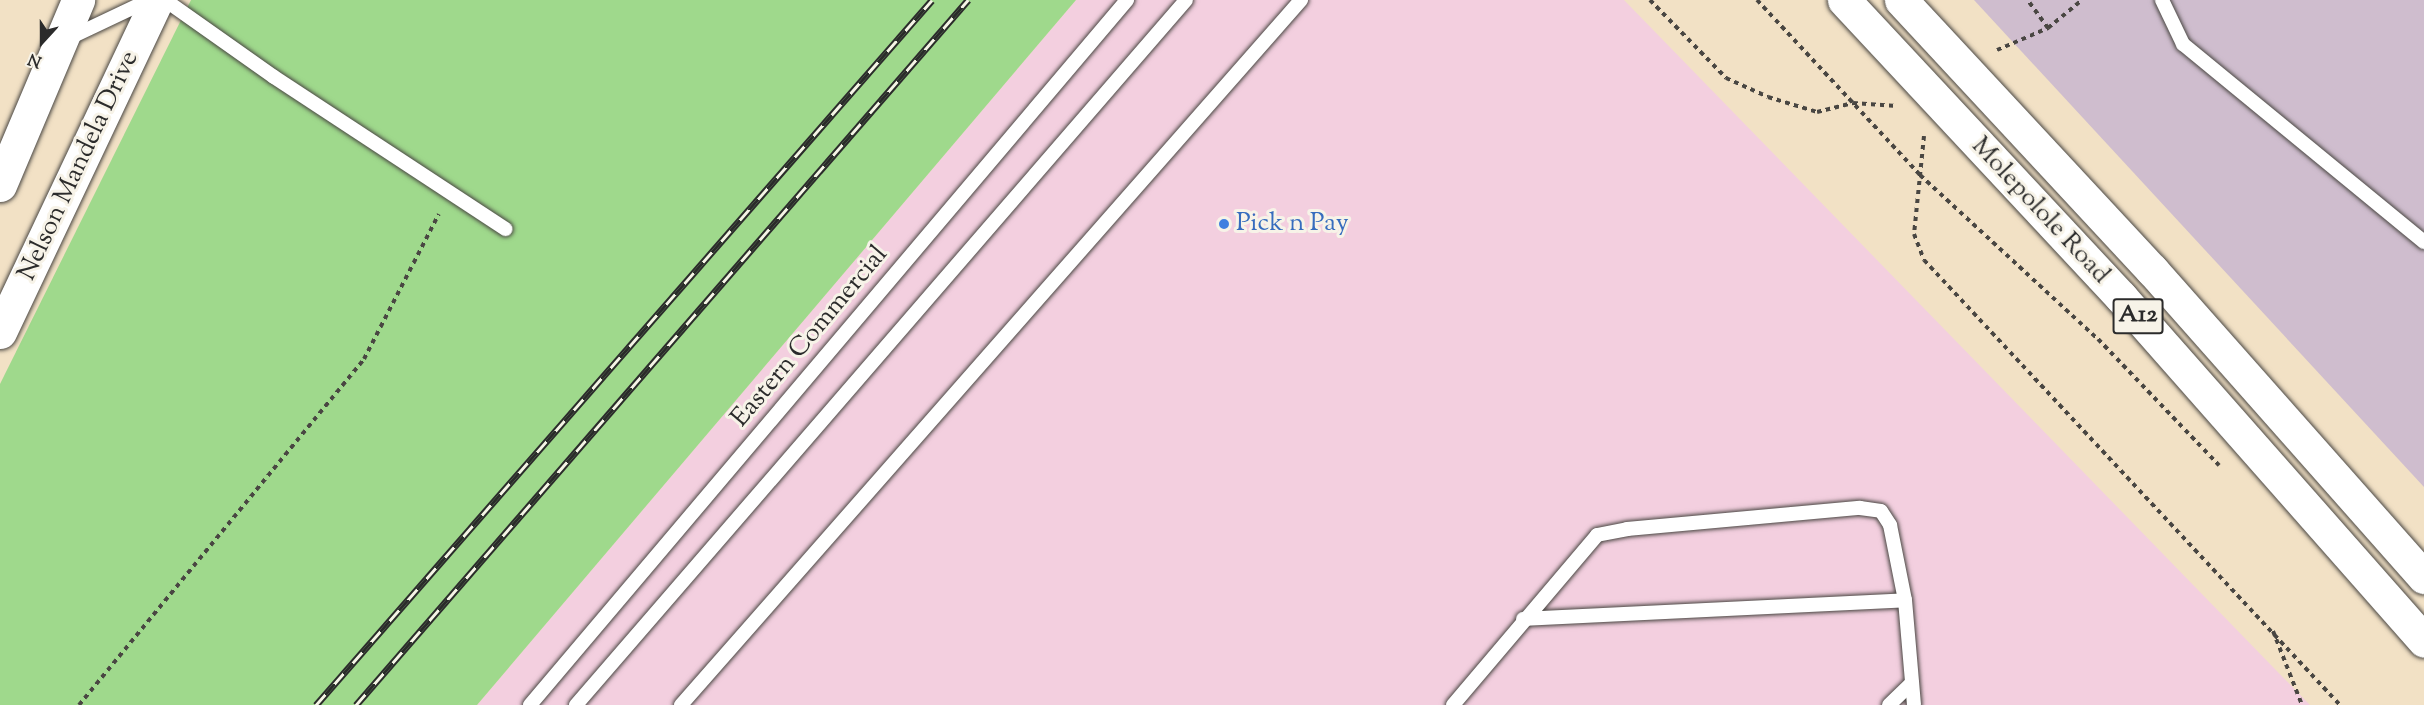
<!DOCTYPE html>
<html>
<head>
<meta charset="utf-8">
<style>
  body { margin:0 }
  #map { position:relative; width:2424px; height:705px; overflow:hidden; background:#f2e1c5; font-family:"Sorts Mill Goudy",serif }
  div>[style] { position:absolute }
  .built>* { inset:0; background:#f3cfdf }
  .industrial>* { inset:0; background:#cfbdce }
  .green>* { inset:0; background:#9fd98c }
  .path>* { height:4px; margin-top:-2px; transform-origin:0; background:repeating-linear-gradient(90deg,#494642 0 4.5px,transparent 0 9px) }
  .roads { filter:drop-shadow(0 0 2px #494642) drop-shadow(0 0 2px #494642) }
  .lane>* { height:14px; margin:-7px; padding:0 7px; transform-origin:7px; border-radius:7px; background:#fff }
  .primary>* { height:33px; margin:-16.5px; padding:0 16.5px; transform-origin:16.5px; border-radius:16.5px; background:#fff }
  .rail>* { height:7px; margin-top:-3.5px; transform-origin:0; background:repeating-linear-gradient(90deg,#f7f3e8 0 14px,#2b2b2b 0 28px); box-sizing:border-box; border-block:2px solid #2b2b2b }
  .dots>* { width:16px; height:16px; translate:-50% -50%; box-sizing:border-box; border:3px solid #f7f3e8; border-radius:50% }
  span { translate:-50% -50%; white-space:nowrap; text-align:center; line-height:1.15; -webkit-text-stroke:6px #f7f3e8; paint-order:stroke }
  .shield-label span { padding:2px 4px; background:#f7f3e8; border:2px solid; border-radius:4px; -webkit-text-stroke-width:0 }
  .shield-label { font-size:24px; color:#2b2b2b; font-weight:700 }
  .street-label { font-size:26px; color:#2b2b2b }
  .shop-label { font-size:26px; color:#366cbe }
  .left { translate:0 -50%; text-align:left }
  .north { position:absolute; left:12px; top:12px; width:60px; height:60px; -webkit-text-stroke:4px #f7f3e8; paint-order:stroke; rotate:201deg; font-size:16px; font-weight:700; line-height:24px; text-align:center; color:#2b2b2b }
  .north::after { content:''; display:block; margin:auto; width:21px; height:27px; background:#2b2b2b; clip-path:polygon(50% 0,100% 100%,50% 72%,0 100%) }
</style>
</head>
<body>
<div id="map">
  <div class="built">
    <div style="clip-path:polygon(1076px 0,1624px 0,2310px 705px,477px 705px)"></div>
  </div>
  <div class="industrial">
    <div style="clip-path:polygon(1974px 0,2424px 0,2424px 487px)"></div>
  </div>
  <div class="green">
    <div style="clip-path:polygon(191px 0,1076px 0,477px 705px,0 705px,0 384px)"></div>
  </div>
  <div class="path">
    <div style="left:1650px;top:0;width:109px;rotate:45.7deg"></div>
    <div style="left:1726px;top:78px;width:46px;rotate:24.3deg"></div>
    <div style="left:1768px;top:97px;width:51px;rotate:17deg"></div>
    <div style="left:1817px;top:112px;width:37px;rotate:-14deg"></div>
    <div style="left:1853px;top:103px;width:44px;rotate:3.9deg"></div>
    <div style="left:1757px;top:0;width:239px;rotate:47deg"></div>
    <div style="left:1920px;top:175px;width:242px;rotate:42.7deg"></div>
    <div style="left:2098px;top:339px;width:175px;rotate:46.2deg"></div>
    <div style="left:2048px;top:28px;width:44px;rotate:-39.5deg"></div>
    <div style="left:1997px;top:50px;width:56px;rotate:-23.3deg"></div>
    <div style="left:2048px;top:28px;width:34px;rotate:-126deg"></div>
    <div style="left:1924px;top:136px;width:99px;rotate:95.8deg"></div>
    <div style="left:1914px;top:234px;width:28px;rotate:69deg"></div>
    <div style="left:1924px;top:260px;width:609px;rotate:46.93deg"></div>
    <div style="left:2273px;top:631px;width:79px;rotate:68.6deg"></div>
    <div style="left:79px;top:705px;width:448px;rotate:-50.5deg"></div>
    <div style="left:364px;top:359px;width:163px;rotate:-62.7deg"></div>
  </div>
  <div class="roads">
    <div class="lane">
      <div style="left:165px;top:0;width:133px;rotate:35.2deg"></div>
      <div style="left:274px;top:77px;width:277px;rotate:33.3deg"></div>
      <div style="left:2162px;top:0;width:49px;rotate:64.5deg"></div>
      <div style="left:2183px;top:44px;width:312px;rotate:39.4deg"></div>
      <div style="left:67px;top:39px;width:91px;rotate:-25.4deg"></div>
      <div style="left:1523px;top:619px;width:382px;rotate:-2.8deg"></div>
      <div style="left:530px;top:705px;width:924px;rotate:-49.74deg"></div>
      <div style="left:576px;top:705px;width:932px;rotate:-49.13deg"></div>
      <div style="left:681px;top:705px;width:939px;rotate:-48.67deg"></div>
      <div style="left:1453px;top:705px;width:223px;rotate:-49.7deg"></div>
      <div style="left:1597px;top:535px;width:31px;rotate:-11deg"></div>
      <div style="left:1627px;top:529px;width:234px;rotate:-5.2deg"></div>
      <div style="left:1860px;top:508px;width:21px;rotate:8deg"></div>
      <div style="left:1881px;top:511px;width:17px;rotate:57deg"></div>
      <div style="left:1890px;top:525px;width:76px;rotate:78.7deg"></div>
      <div style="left:1905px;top:600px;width:105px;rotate:85.1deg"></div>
      <div style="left:1889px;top:705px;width:32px;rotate:-44deg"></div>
    </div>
    <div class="primary">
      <div style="left:1844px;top:0;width:406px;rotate:47deg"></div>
      <div style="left:2121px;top:297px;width:458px;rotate:48.6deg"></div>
      <div style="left:1901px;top:0;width:369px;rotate:47.1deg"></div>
      <div style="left:2152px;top:270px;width:410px;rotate:48.5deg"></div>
      <div style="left:0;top:185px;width:201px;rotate:-67.1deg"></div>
      <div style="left:0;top:332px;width:367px;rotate:-64.7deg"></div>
    </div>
  </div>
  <div class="rail">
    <div style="left:316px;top:705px;width:936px;rotate:-48.85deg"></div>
    <div style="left:356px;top:705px;width:934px;rotate:-49.04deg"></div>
  </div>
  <div class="dots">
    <div style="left:1224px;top:224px;background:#3f7fe0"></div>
  </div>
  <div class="shield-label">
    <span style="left:2138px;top:316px">A12</span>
  </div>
  <div class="street-label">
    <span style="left:79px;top:166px;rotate:-65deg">Nelson Mandela Drive</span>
    <span style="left:2040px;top:211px;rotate:47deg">Molepolole Road</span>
    <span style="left:810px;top:337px;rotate:-50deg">Eastern Commercial</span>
  </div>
  <div class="shop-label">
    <span class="left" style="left:1236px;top:224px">Pick n Pay</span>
  </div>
  <div class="north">N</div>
</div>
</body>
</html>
